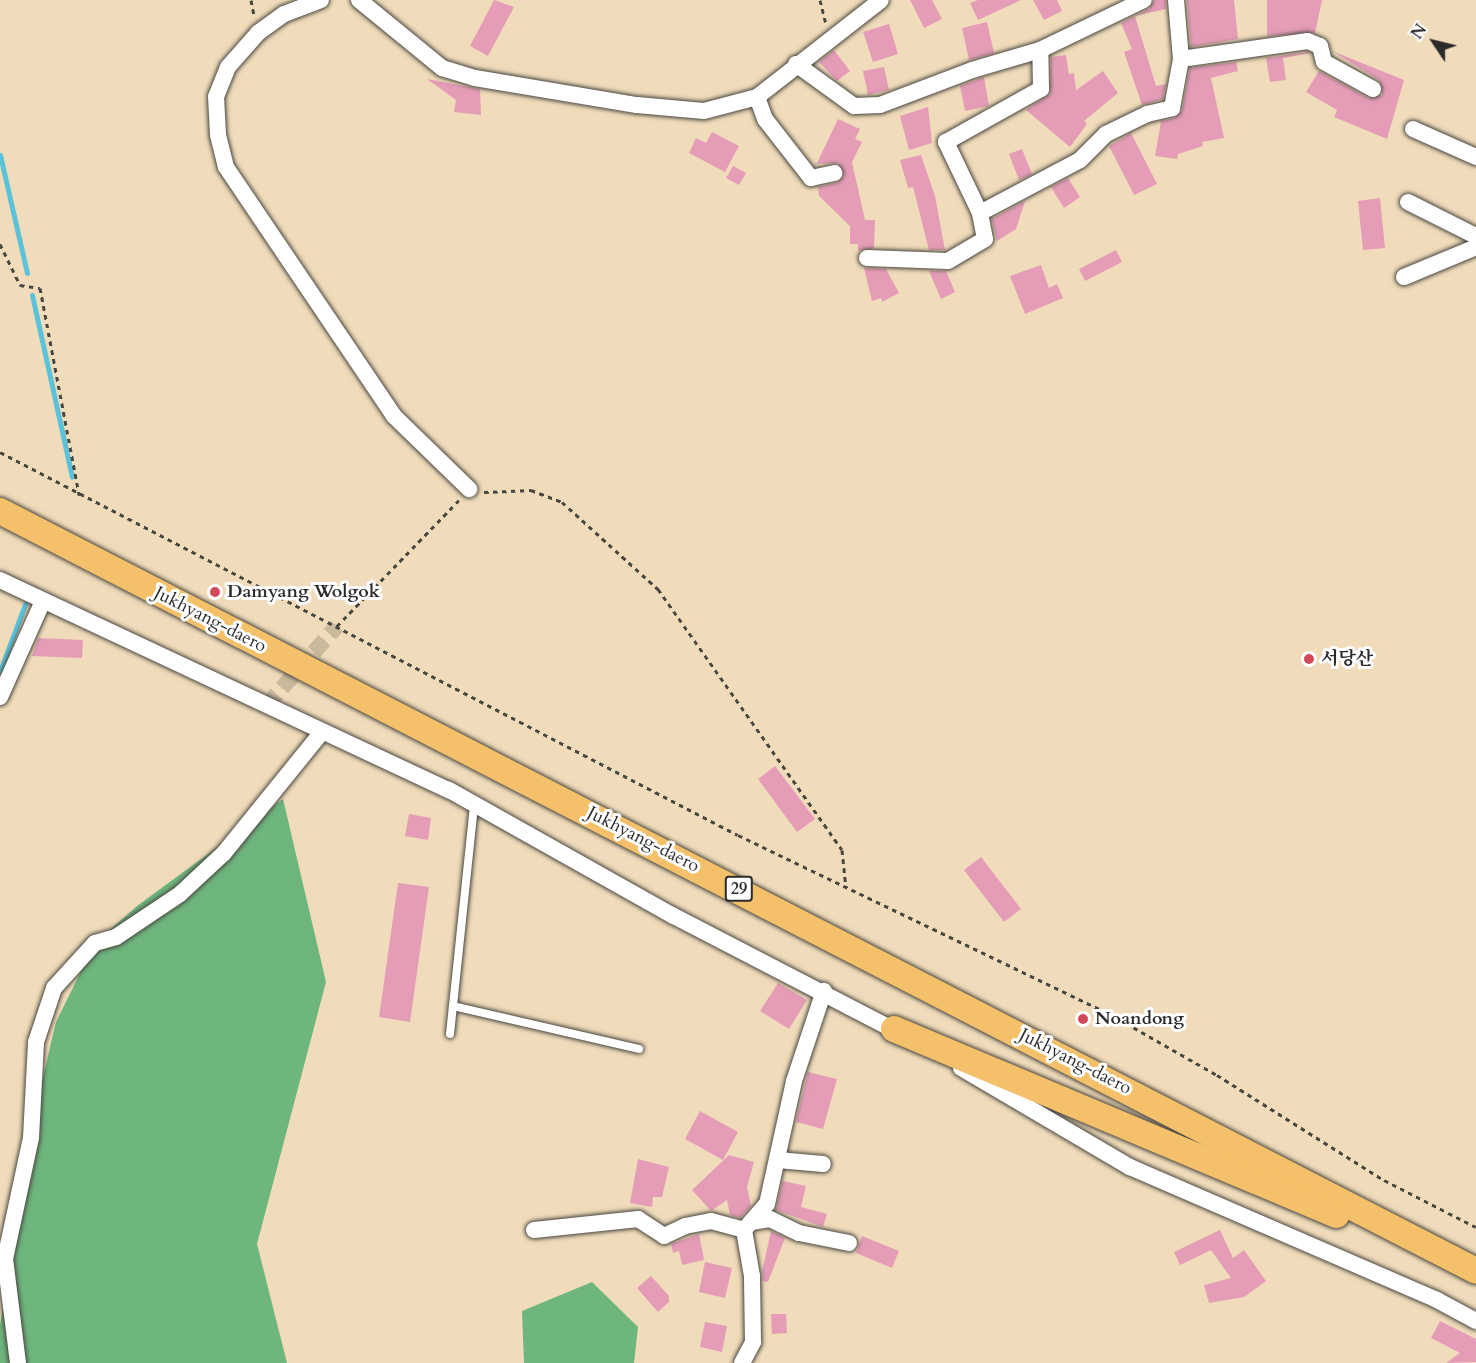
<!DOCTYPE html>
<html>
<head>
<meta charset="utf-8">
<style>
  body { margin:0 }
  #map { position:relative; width:1476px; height:1363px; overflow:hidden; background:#f0dcba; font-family:Cardo,"Noto Serif KR",serif }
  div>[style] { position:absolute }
  .forest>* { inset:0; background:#6eb67d }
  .stream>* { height:5px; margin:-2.5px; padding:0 2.5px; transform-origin:2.5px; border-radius:2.5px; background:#5cc2da }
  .building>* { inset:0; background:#e59db7 }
  .minor-tunnel>* { height:16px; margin-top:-8px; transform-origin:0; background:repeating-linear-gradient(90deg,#c9b99d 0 16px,transparent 0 24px) }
  .path>* { height:3px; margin-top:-1.5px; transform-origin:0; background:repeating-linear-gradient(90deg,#494640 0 4.5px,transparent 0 9px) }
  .roads { filter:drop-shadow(0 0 2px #494640) drop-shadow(0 0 2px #494640) }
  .service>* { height:8px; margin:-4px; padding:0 4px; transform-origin:4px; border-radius:4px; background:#fff }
  .minor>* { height:16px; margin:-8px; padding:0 8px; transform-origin:8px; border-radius:8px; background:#fff }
  .primary>* { height:26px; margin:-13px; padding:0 13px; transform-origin:13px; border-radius:13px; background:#f4c16a }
  .dots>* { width:16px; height:16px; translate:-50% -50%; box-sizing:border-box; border:3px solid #fff; border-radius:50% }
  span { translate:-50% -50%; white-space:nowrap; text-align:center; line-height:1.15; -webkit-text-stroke:6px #fff; paint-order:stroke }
  .shield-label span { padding:2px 4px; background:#fff; border:2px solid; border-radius:4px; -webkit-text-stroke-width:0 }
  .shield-label { font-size:16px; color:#2b2b2b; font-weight:700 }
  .poi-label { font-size:18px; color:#2b2b2b; font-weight:700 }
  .left { translate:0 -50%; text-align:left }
  .street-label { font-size:18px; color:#2b2b2b }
  .north { position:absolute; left:1404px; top:12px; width:60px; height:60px; -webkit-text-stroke:4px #fff; paint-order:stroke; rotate:305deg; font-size:16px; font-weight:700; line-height:24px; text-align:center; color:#2b2b2b }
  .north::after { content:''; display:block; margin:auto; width:21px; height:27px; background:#2b2b2b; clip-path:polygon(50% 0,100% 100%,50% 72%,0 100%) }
</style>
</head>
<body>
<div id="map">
  <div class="forest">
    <div style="clip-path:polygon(283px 799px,326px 982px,257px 1244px,287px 1363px,0 1363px,0 1325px,37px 1102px,56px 1022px,95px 943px,137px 906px)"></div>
    <div style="clip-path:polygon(592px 1282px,638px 1327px,634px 1363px,524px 1363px,522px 1311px)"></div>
  </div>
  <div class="stream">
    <div style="left:0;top:155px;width:121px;rotate:77.1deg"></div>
    <div style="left:32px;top:295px;width:186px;rotate:77.6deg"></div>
    <div style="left:0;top:671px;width:72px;rotate:-69.5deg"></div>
  </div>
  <div class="building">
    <div style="clip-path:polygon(494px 0,514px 7px,488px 56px,470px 46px)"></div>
    <div style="clip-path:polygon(910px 0,932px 0,942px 19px,924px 28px)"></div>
    <div style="clip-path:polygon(978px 0,1021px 0,978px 20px,970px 3px)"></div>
    <div style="clip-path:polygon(1033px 0,1057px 0,1062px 11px,1044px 20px)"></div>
    <div style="clip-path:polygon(1154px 0,1166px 0,1166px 9px,1135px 16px,1156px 86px,1166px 84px,1163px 99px,1142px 105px,1124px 52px,1132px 49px,1121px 23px,1149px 9px)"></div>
    <div style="clip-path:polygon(1187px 0,1234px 0,1238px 39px,1191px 47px)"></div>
    <div style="clip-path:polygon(1267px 0,1322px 0,1315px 33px,1267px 36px)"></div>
    <div style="clip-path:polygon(987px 22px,994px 53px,969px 60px,962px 28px)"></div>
    <div style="clip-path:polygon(889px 24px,898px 54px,873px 62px,863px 32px)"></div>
    <div style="clip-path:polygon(834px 50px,850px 71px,837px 81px,819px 62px)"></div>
    <div style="clip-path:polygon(1332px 51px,1404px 80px,1387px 139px,1334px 117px,1337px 110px,1306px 92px,1319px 71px,1368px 98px,1382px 95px,1379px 80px)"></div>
    <div style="clip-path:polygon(1307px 52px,1311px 53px,1283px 58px,1286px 80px,1270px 82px,1266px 58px)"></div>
    <div style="clip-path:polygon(1066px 55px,1069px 74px,1074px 73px,1076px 90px,1103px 71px,1118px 93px,1084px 121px,1087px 124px,1070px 147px,1026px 110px,1050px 94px,1051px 57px)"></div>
    <div style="clip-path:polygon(1236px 62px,1238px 71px,1211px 78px,1224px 138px,1202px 142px,1203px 146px,1178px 154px,1177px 159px,1155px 156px,1161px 121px,1175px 118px,1182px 111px,1190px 68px)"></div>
    <div style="clip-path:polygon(884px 67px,889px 90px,868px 95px,863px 71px)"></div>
    <div style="clip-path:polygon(984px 77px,989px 106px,965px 111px,960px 86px)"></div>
    <div style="clip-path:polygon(427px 79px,480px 89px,481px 115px,454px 112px,456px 100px)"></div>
    <div style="clip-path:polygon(928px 107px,932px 143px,909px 150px,900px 116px)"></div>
    <div style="clip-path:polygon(838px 119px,860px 129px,855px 139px,862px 142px,852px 162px,865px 220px,875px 220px,874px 248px,858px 251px,858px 244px,850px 244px,850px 226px,819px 196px,818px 187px,837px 183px,844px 176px,838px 163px,813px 164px,817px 163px)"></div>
    <div style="clip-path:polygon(712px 132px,739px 146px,725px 172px,689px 153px,696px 138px,706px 143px)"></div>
    <div style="clip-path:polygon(1131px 133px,1157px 184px,1134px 195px,1109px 146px)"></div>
    <div style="clip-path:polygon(1022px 149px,1032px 174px,1019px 180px,1009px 154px)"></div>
    <div style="clip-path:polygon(921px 155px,935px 196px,945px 250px,929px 250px,913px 187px,908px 188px,900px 160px)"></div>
    <div style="clip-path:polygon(733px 166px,746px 173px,739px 185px,726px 178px)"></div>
    <div style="clip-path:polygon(1068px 178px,1080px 197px,1064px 208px,1051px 187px)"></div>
    <div style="clip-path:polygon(1380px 198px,1385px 248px,1363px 250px,1358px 201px)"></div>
    <div style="clip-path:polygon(1025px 201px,1016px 229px,997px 241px,992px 219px)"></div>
    <div style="clip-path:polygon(1116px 250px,1122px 262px,1085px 281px,1079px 269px)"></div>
    <div style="clip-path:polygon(1041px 265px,1049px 288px,1057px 284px,1063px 298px,1025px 314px,1010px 276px)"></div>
    <div style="clip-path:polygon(864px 268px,886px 269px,899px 293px,882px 302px,881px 298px,872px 301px)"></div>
    <div style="clip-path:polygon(929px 271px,946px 271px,955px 292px,941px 299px)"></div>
    <div style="clip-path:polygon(38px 638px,83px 640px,82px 658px,32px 656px)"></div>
    <div style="clip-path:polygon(775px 766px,815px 819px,797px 832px,758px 779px)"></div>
    <div style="clip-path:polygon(409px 814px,431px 818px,428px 840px,405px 836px)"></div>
    <div style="clip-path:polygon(981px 857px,1021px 909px,1004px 922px,964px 870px)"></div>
    <div style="clip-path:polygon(398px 883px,429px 887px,410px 1022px,379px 1017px)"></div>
    <div style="clip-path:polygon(778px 983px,807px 1000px,789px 1029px,760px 1011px)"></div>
    <div style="clip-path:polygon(808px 1072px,837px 1079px,823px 1129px,796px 1122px)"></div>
    <div style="clip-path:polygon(700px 1111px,738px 1132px,723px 1160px,685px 1139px)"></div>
    <div style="clip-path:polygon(729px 1155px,754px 1162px,747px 1187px,751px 1206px,740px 1218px,730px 1215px,727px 1200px,711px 1211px,692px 1190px)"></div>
    <div style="clip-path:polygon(638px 1159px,669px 1167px,662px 1197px,653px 1197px,652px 1207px,630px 1203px)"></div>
    <div style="clip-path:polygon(783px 1181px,806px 1186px,801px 1207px,827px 1214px,823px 1227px,776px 1210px)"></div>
    <div style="clip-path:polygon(1220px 1230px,1233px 1258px,1244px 1250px,1266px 1281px,1244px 1297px,1209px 1303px,1204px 1285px,1231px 1278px,1211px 1250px,1180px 1265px,1174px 1252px)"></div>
    <div style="clip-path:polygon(771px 1231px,785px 1238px,768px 1282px,763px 1281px,762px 1272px)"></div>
    <div style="clip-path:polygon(699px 1234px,704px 1260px,682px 1265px,679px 1251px,673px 1253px,671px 1244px)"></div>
    <div style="clip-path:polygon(862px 1236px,899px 1251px,892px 1268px,856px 1253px)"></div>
    <div style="clip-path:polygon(705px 1262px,732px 1268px,725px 1298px,699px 1292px)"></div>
    <div style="clip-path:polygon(651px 1276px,669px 1296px,669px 1302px,658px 1312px,637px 1288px)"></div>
    <div style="clip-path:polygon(771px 1314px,786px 1314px,787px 1333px,772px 1334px)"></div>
    <div style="clip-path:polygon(1440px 1321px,1476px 1339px,1476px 1362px,1446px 1363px,1460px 1353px,1431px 1338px)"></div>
    <div style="clip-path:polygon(705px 1322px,727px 1326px,722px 1352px,700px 1347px)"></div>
  </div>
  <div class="minor-tunnel">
    <div style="left:266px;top:706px;width:107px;rotate:-48.4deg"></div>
  </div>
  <div class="path">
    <div style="left:251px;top:0;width:16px;rotate:79deg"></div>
    <div style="left:820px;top:0;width:25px;rotate:76deg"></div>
    <div style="left:0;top:244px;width:46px;rotate:64deg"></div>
    <div style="left:20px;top:285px;width:20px;rotate:9deg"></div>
    <div style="left:40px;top:288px;width:211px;rotate:79.3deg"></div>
    <div style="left:0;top:452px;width:831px;rotate:27.43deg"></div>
    <div style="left:738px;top:835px;width:413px;rotate:25.7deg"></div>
    <div style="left:1110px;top:1014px;width:123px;rotate:29.7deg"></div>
    <div style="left:1217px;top:1075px;width:197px;rotate:32.2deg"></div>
    <div style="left:1384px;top:1180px;width:103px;rotate:27.1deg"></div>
    <div style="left:484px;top:492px;width:47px;rotate:-2.4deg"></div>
    <div style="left:531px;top:490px;width:33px;rotate:21deg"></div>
    <div style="left:562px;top:502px;width:130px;rotate:42.2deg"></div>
    <div style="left:658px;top:589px;width:319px;rotate:54.8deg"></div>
    <div style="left:842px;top:850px;width:37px;rotate:84deg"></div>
    <div style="left:337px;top:626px;width:175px;rotate:-45.9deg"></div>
  </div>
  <div class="roads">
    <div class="service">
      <div style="left:453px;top:1006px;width:191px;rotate:13deg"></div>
      <div style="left:450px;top:1034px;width:231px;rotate:-84deg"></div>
    </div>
    <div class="minor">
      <div style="left:321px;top:0;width:40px;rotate:159deg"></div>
      <div style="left:284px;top:14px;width:32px;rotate:144deg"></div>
      <div style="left:258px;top:33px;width:45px;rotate:131.4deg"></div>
      <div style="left:228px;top:67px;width:31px;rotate:112deg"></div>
      <div style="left:216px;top:96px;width:39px;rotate:87deg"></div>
      <div style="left:218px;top:135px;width:33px;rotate:76deg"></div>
      <div style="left:226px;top:167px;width:300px;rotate:56deg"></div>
      <div style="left:394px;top:416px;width:105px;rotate:44.2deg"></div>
      <div style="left:359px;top:0;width:107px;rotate:39.3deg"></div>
      <div style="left:442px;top:68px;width:34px;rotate:17deg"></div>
      <div style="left:475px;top:78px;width:164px;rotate:9.5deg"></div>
      <div style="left:637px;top:105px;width:67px;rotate:5.1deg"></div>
      <div style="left:704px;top:111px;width:55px;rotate:-14.8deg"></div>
      <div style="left:757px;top:97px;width:157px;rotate:-38deg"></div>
      <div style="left:1176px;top:0;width:59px;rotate:85.2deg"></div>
      <div style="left:796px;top:64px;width:72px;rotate:35.9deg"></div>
      <div style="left:854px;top:106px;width:26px;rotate:-2deg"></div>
      <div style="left:880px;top:105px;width:98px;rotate:-20.8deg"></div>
      <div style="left:972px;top:70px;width:71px;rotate:-16.4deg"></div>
      <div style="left:1040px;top:50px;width:115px;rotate:-25.7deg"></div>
      <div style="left:757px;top:97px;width:23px;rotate:70deg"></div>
      <div style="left:765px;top:119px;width:75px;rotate:52.1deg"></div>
      <div style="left:811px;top:178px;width:24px;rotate:-12deg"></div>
      <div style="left:1413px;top:129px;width:69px;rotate:24deg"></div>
      <div style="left:1408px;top:202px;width:76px;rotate:26.6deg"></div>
      <div style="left:980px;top:213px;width:113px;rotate:-27.9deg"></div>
      <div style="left:1080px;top:160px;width:37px;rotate:-45deg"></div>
      <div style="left:1106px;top:134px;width:46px;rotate:-26deg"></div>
      <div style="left:1147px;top:114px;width:26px;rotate:-13deg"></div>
      <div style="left:1172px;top:108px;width:50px;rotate:-79.6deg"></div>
      <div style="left:1181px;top:59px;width:128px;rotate:-8.1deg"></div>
      <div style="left:1308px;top:41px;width:13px;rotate:23deg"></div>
      <div style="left:1320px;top:46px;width:16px;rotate:76deg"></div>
      <div style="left:1324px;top:62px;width:56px;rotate:28.9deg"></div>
      <div style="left:867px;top:258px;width:81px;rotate:2.1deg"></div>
      <div style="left:948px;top:261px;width:43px;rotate:-30.7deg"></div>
      <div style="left:985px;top:239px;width:26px;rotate:-101deg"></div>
      <div style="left:980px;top:213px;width:79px;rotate:-115.6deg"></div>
      <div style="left:946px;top:142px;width:109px;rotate:-29.2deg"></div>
      <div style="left:1041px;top:89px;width:39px;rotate:-91deg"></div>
      <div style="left:1404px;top:277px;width:78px;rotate:-22.6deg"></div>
      <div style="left:0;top:580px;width:496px;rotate:25.1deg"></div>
      <div style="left:449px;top:790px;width:256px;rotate:29.3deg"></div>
      <div style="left:672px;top:915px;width:259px;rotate:27.4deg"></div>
      <div style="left:0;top:697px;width:105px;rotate:-65.9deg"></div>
      <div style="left:961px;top:1068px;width:196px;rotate:30.4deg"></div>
      <div style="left:1130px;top:1167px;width:335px;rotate:23.4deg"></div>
      <div style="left:1437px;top:1300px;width:44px;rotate:28.3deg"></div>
      <div style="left:778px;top:1160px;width:45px;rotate:5.1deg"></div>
      <div style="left:751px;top:1222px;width:19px;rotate:-9deg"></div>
      <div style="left:770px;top:1219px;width:32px;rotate:26deg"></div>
      <div style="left:799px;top:1233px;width:51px;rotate:11.3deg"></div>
      <div style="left:534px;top:1230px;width:105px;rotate:-6deg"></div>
      <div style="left:638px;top:1219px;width:31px;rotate:33deg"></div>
      <div style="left:664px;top:1236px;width:23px;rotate:-25deg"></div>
      <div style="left:685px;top:1226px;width:26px;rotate:-11deg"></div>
      <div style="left:711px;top:1221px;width:34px;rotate:15deg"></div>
      <div style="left:18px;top:1363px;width:105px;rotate:-97.1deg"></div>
      <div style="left:5px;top:1259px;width:124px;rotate:-77.9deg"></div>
      <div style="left:31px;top:1138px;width:96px;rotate:-87deg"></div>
      <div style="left:36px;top:1042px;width:57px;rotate:-71.6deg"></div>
      <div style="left:54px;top:988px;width:61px;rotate:-47.7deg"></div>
      <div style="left:95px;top:943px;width:22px;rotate:-16deg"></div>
      <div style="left:116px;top:937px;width:77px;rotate:-33.9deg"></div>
      <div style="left:180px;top:894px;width:60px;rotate:-43deg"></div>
      <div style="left:224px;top:853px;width:156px;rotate:-51deg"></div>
      <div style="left:742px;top:1363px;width:24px;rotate:-62deg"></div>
      <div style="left:753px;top:1342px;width:66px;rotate:-90.9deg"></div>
      <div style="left:752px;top:1276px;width:47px;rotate:-99.9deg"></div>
      <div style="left:744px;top:1230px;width:35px;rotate:-49deg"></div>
      <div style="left:767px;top:1204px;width:126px;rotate:-77.6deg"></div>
      <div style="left:794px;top:1081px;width:95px;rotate:-71.6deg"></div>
    </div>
    <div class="primary">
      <div style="left:0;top:511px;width:1660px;rotate:27.24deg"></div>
      <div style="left:894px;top:1029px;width:480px;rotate:22.8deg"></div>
    </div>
  </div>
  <div class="dots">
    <div style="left:215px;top:592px;background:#d1495b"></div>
    <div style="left:1309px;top:659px;background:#d1495b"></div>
    <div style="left:1083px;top:1019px;background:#d1495b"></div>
  </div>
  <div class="shield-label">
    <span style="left:739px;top:889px">29</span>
  </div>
  <div class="poi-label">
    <span class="left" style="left:227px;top:592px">Damyang Wolgok</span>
    <span class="left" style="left:1321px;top:659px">서당산</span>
    <span class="left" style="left:1095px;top:1019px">Noandong</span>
  </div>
  <div class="street-label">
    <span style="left:210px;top:620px;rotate:27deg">Jukhyang-daero</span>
    <span style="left:643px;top:840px;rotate:27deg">Jukhyang-daero</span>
    <span style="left:1075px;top:1062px;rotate:27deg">Jukhyang-daero</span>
  </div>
  <div class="north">N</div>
</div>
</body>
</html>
